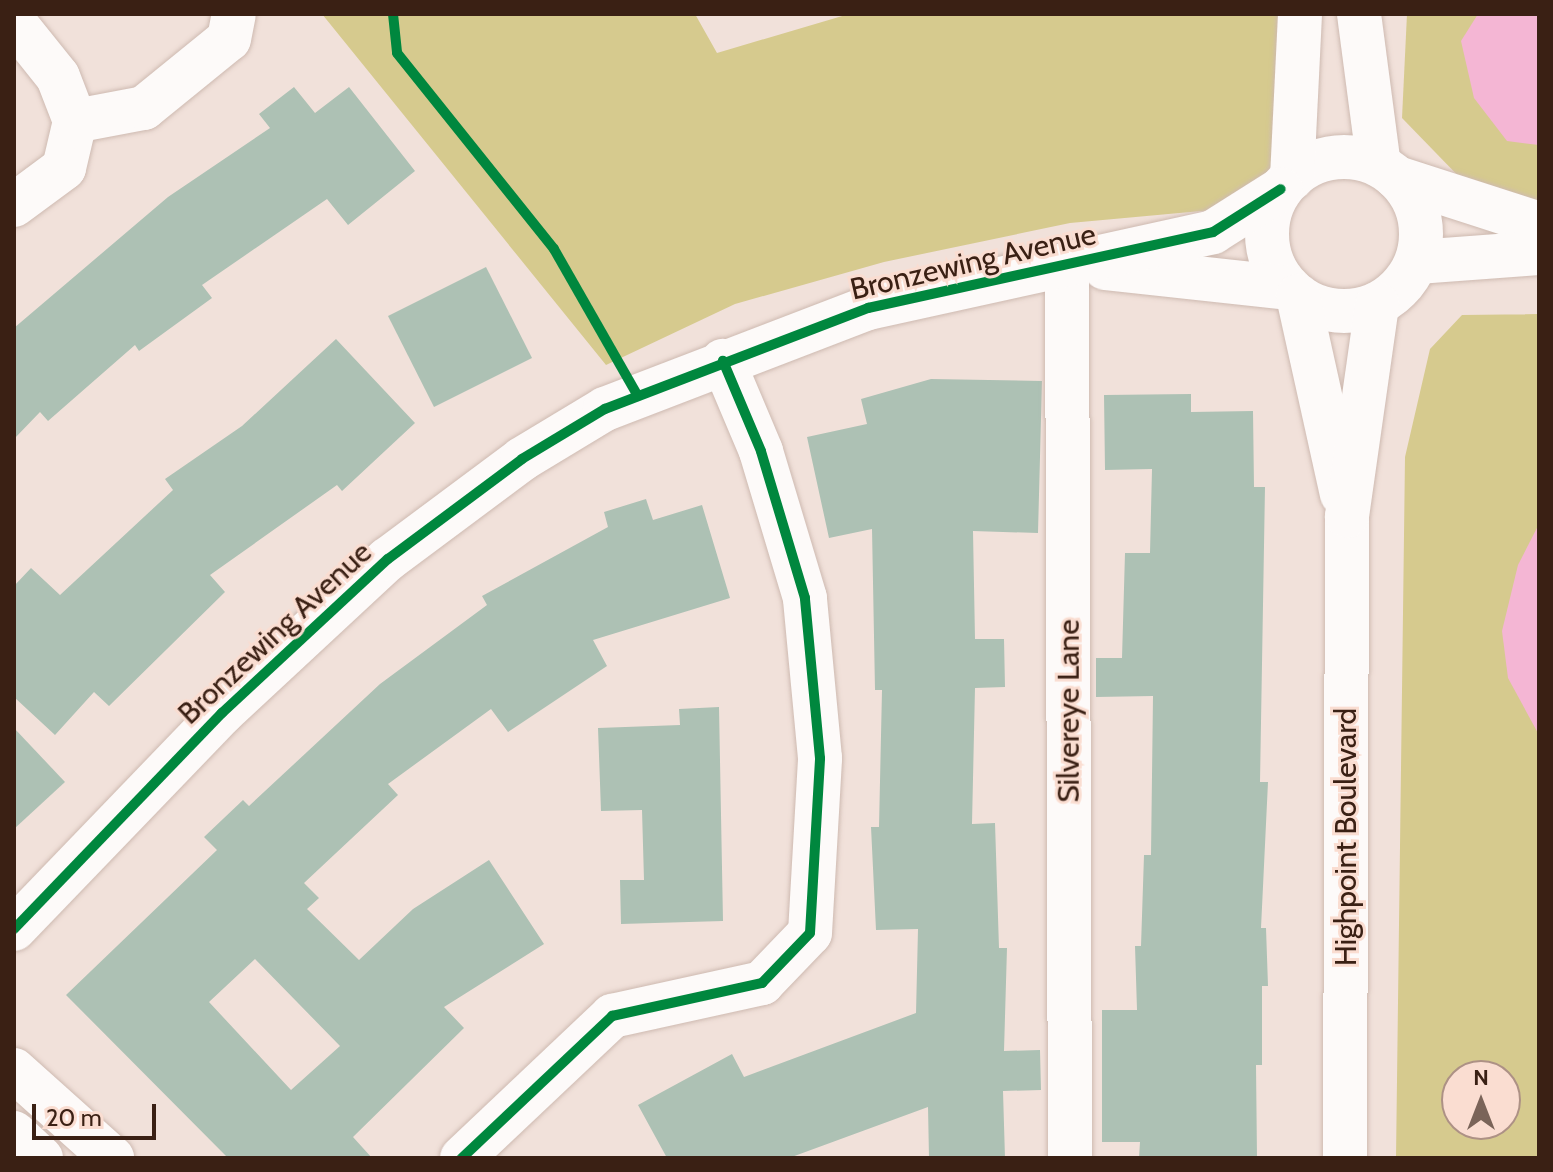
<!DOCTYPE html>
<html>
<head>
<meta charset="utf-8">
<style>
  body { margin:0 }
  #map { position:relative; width:1553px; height:1172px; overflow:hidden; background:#f1e1da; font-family:Cabin,sans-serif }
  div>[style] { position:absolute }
  .green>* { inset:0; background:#d6ca8e }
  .water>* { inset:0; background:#f4b6d4 }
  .building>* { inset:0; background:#adc1b4 }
  .roads { filter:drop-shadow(0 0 2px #cebab1) drop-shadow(0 0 2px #cebab1) }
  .minor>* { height:44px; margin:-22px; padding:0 22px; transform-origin:22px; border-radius:22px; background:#fdfaf9 }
  .minor>.ring { margin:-22px; padding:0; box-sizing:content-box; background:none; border:44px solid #fdfaf9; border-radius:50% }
  .cycleway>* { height:10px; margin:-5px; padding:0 5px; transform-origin:5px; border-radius:5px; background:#00873e }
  span { translate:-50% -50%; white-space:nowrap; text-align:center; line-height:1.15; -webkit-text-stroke:6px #faddd1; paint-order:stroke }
  .street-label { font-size:30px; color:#3a2014 }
  .frame { position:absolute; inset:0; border:16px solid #3a2014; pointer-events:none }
  .north { position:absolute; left:1441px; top:1060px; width:80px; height:80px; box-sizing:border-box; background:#faddd1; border:2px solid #ad9185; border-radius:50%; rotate:0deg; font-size:22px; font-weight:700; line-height:32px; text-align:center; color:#3a2014 }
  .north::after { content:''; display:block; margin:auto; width:28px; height:36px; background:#7a6459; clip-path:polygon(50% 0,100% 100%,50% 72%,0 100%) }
  .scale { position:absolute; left:32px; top:1104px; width:124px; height:36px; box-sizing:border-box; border:4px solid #3a2014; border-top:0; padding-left:10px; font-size:24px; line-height:28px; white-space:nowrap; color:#3a2014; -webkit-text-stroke:6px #faddd1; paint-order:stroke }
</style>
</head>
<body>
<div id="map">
  <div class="green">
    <div style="clip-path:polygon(322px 14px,695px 14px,717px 53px,849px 14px,1306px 14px,1304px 145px,1245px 207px,1070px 223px,884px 262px,735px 304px,606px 365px)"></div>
    <div style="clip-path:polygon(1407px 14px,1539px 14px,1539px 232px,1467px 185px,1402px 118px)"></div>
    <div style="clip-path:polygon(evenodd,1539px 314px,1539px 1158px,1396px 1158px,1405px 457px,1430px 349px,1462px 315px,1539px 314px,1457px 1076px,1505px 1076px,1505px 1124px,1457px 1124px,1457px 1076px)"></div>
  </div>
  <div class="water">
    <div style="clip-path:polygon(1478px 14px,1539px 14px,1539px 145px,1507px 141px,1474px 98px,1461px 41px)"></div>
    <div style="clip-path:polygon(1539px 524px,1539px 735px,1508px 678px,1502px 631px,1518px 565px)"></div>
  </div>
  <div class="building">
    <div style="clip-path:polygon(294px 87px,315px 113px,349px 87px,415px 171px,348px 225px,327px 199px,202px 285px,212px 298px,139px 351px,135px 345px,48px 421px,40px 412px,14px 439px,14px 328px,168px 197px,270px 128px,259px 114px)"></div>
    <div style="clip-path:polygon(486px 267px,532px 358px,434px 407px,388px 316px)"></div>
    <div style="clip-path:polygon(336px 339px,415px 423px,342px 491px,337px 485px,210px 575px,225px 592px,109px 706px,94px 692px,55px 735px,14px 697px,14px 586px,31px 568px,60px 595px,173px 490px,165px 479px,242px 426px)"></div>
    <div style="clip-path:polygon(931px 379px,1042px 381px,1038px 533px,973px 531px,975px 639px,1004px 639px,1005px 687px,975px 688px,972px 824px,995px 823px,999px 948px,1007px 948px,1004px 1051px,1040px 1050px,1041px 1090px,1003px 1091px,1005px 1158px,929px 1158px,928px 1107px,789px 1158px,667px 1158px,638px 1105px,732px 1054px,744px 1077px,916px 1013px,918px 929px,876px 930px,871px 827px,879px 827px,882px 690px,875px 690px,872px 529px,829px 538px,807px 437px,867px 424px,861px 399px)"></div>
    <div style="clip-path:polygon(1191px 394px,1191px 412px,1253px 411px,1254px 487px,1265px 487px,1260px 782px,1268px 782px,1261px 928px,1266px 928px,1268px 986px,1262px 986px,1262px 1065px,1256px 1065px,1257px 1158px,1139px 1158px,1140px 1142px,1102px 1142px,1102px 1010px,1137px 1010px,1135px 946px,1141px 946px,1144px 855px,1151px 855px,1153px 696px,1096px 697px,1096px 658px,1122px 658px,1125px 553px,1150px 553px,1152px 469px,1105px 470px,1104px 395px)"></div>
    <div style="clip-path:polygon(evenodd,646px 499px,653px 520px,702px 505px,730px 598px,593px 640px,607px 666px,508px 732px,491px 709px,388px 784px,398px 795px,304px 883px,319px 898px,307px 909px,359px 960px,413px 909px,489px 860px,544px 944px,444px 1007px,464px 1028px,353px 1137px,372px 1158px,228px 1158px,66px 995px,217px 850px,204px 837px,243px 800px,249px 806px,380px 684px,487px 605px,482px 596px,608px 527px,604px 512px,646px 499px,255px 959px,340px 1046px,291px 1090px,209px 1002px,255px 959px)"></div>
    <div style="clip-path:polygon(719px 707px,723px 921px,621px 924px,620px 880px,644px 880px,642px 810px,601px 811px,598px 728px,680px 725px,679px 709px)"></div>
    <div style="clip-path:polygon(14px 728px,65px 782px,14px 829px)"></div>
  </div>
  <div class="roads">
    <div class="minor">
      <div style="left:1359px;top:14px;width:152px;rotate:82.5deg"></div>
      <div style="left:14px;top:22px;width:70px;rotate:51.3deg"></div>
      <div style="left:58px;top:77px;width:47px;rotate:68.9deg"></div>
      <div style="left:75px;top:121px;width:48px;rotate:103.2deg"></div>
      <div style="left:64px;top:168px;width:62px;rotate:143.5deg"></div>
      <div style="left:75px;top:121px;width:70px;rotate:-10.7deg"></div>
      <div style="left:144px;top:108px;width:109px;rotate:-39.1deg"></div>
      <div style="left:229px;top:39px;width:25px;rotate:-79deg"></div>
      <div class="ring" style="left:1267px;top:157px;width:110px;height:110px"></div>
      <div style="left:1292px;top:178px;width:164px;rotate:-87.2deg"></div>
      <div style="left:1397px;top:178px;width:149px;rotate:17.9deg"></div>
      <div style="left:1417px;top:262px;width:122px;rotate:-4.2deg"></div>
      <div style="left:1067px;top:264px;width:894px;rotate:89.81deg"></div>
      <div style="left:1105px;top:268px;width:185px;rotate:6.2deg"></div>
      <div style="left:1298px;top:296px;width:203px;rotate:77.5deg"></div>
      <div style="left:14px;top:929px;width:300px;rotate:-46.1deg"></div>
      <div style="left:222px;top:713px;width:226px;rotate:-42.9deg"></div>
      <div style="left:388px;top:559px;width:167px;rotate:-36.7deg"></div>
      <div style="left:522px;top:459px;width:97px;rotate:-31.1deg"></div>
      <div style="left:605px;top:409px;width:282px;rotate:-21deg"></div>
      <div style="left:868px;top:308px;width:353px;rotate:-12.4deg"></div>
      <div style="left:1213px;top:232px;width:80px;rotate:-32.3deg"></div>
      <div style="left:14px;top:1070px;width:132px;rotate:41.9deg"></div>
      <div style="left:14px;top:1133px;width:37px;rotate:43deg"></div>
      <div style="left:462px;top:1158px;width:207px;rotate:-43.4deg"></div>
      <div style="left:612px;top:1016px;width:154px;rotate:-12.4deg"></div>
      <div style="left:762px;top:983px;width:69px;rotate:-46.2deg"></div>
      <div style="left:810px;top:933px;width:175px;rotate:-86.7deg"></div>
      <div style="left:820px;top:758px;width:161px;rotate:-95.4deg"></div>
      <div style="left:805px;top:598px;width:153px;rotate:-106.7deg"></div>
      <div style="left:761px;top:451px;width:98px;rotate:-112.9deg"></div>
      <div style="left:1345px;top:1158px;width:642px;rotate:-89.82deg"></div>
      <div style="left:1347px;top:516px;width:214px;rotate:-81.9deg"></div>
    </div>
  </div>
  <div class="cycleway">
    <div style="left:393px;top:14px;width:39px;rotate:84deg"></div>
    <div style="left:397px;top:53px;width:251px;rotate:51.3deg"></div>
    <div style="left:554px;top:249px;width:169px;rotate:60.3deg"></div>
    <div style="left:14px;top:929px;width:300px;rotate:-46.1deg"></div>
    <div style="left:222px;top:713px;width:226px;rotate:-42.9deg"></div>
    <div style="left:388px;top:559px;width:167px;rotate:-36.7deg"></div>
    <div style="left:522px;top:459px;width:97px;rotate:-31.1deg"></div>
    <div style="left:605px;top:409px;width:282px;rotate:-21deg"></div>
    <div style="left:868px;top:308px;width:353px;rotate:-12.4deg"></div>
    <div style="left:1213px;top:232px;width:80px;rotate:-32.3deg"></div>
    <div style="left:462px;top:1158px;width:207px;rotate:-43.4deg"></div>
    <div style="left:612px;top:1016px;width:154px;rotate:-12.4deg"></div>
    <div style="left:762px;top:983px;width:69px;rotate:-46.2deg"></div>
    <div style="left:810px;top:933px;width:175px;rotate:-86.7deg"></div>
    <div style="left:820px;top:758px;width:161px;rotate:-95.4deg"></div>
    <div style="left:805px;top:598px;width:153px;rotate:-106.7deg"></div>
    <div style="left:761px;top:451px;width:98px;rotate:-112.9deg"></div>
  </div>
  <div class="street-label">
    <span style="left:973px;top:262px;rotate:-13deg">Bronzewing Avenue</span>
    <span style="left:275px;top:633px;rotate:-43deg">Bronzewing Avenue</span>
    <span style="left:1069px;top:711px;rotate:-90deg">Silvereye Lane</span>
    <span style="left:1346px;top:837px;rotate:-90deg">Highpoint Boulevard</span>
  </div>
  <div class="frame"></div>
  <div class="north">N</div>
  <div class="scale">20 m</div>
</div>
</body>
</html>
